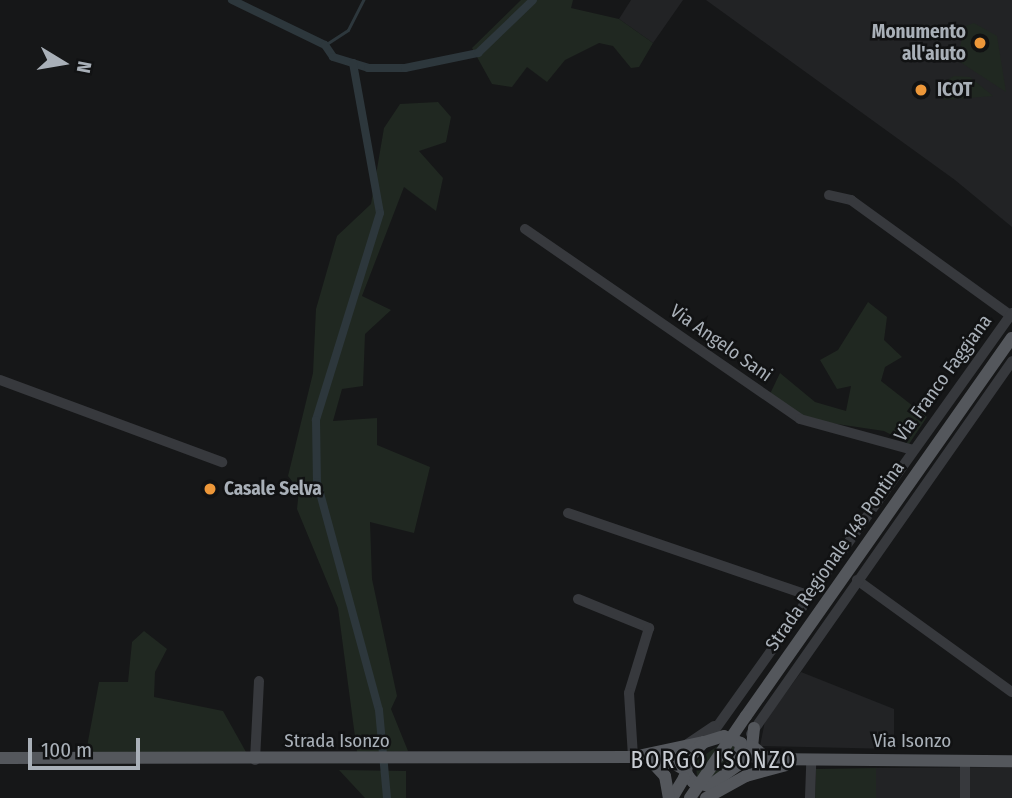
<!DOCTYPE html>
<html>
<head>
<meta charset="utf-8">
<style>
  body { margin:0 }
  #map { position:relative; width:1012px; height:798px; overflow:hidden; background:#161718; font-family:"Fira Sans Condensed",sans-serif }
  div>[style] { position:absolute }
  .built>* { inset:0; background:#222325 }
  .green>* { inset:0; background:#202821 }
  .stream>* { height:2.5px; margin:-1.25px; padding:0 1.25px; transform-origin:1.25px; border-radius:1.25px; background:#2d373c }
  .canal>* { height:8px; margin:-4px; padding:0 4px; transform-origin:4px; border-radius:4px; background:#2d373c }
  .minor>* { height:10px; margin:-5px; padding:0 5px; transform-origin:5px; border-radius:5px; background:#37393d }
  .major>* { height:12px; margin:-6px; padding:0 6px; transform-origin:6px; border-radius:6px; background:#54575c }
  .major-bridge>* { height:12px; margin:-6px; padding:0 6px; transform-origin:6px; border-radius:6px; background:#54575c }
  .dots>* { width:19px; height:19px; translate:-50% -50%; box-sizing:border-box; border:4px solid #111213; border-radius:50% }
  span { translate:-50% -50%; white-space:nowrap; text-align:center; line-height:1.15; -webkit-text-stroke:5px #111213; paint-order:stroke }
  .poi-label { font-size:19px; color:#a9b0b8; font-weight:700 }
  .right { translate:-100% -50%; text-align:right }
  .left { translate:0 -50%; text-align:left }
  .street-label { font-size:19px; color:#a9b0b8 }
  .quarter-label { font-size:23px; color:#caced4; letter-spacing:2px }
  .north { position:absolute; left:28px; top:28px; width:70px; height:70px; -webkit-text-stroke:5px #111213; paint-order:stroke; rotate:101deg; font-size:19px; font-weight:700; line-height:28px; text-align:center; color:#a9b0b8 }
  .north::after { content:''; display:block; margin:auto; width:24px; height:32px; background:#a9b0b8; clip-path:polygon(50% 0,100% 100%,50% 72%,0 100%) }
  .scale { position:absolute; left:28px; top:738px; width:112px; height:32px; box-sizing:border-box; border:4px solid #a9b0b8; border-top:0; padding-left:9px; font-size:21px; line-height:24px; white-space:nowrap; color:#a9b0b8; -webkit-text-stroke:5px #111213; paint-order:stroke }
</style>
</head>
<body>
<div id="map">
  <div class="built">
    <div style="clip-path:polygon(631px 0,683px 0,653px 43px,619px 19px)"></div>
    <div style="clip-path:polygon(706px 0,1012px 0,1012px 227px,955px 180px)"></div>
    <div style="clip-path:polygon(801px 672px,894px 709px,894px 749px,760px 746px,765px 721px)"></div>
    <div style="clip-path:polygon(1012px 767px,1012px 798px,876px 798px,876px 768px)"></div>
  </div>
  <div class="green">
    <div style="clip-path:polygon(521px 0,573px 0,571px 8px,619px 19px,653px 43px,639px 67px,631px 68px,613px 46px,599px 43px,565px 60px,547px 82px,527px 67px,512px 87px,492px 84px,472px 48px)"></div>
    <div style="clip-path:polygon(974px 23px,997px 36px,1006px 92px,957px 60px,965px 26px)"></div>
    <div style="clip-path:polygon(954px 76px,970px 77px,993px 96px,944px 100px,945px 81px)"></div>
    <div style="clip-path:polygon(438px 102px,451px 117px,446px 142px,419px 151px,443px 178px,436px 211px,404px 187px,362px 296px,391px 310px,365px 334px,363px 386px,342px 389px,333px 421px,377px 418px,377px 445px,430px 467px,414px 533px,370px 522px,372px 579px,397px 696px,391px 709px,408px 751px,357px 752px,338px 608px,297px 509px,299px 490px,288px 476px,313px 373px,316px 309px,337px 236px,371px 204px,384px 128px,400px 104px)"></div>
    <div style="clip-path:polygon(868px 302px,887px 317px,884px 340px,902px 357px,885px 367px,881px 381px,927px 417px,909px 444px,884px 431px,810px 420px,769px 396px,780px 373px,815px 402px,846px 411px,851px 386px,837px 389px,820px 360px,838px 350px)"></div>
    <div style="clip-path:polygon(144px 631px,167px 649px,155px 672px,154px 697px,223px 711px,246px 752px,86px 752px,99px 682px,128px 682px,132px 642px)"></div>
    <div style="clip-path:polygon(722px 743px,734px 746px,734px 762px,720px 776px,697px 778px,696px 761px)"></div>
    <div style="clip-path:polygon(876px 768px,876px 798px,815px 798px,816px 769px)"></div>
    <div style="clip-path:polygon(339px 770px,406px 771px,406px 798px,365px 798px)"></div>
  </div>
  <div class="stream">
    <div style="left:325px;top:45px;width:27px;rotate:-33deg"></div>
    <div style="left:348px;top:30px;width:34px;rotate:-63deg"></div>
  </div>
  <div class="canal">
    <div style="left:232px;top:0;width:103px;rotate:25.8deg"></div>
    <div style="left:325px;top:45px;width:14px;rotate:56deg"></div>
    <div style="left:333px;top:57px;width:37px;rotate:17deg"></div>
    <div style="left:368px;top:68px;width:37px"></div>
    <div style="left:405px;top:68px;width:75px;rotate:-11.6deg"></div>
    <div style="left:478px;top:53px;width:76px;rotate:-43.9deg"></div>
    <div style="left:353px;top:63px;width:152px;rotate:79.8deg"></div>
    <div style="left:380px;top:213px;width:217px;rotate:107.2deg"></div>
    <div style="left:316px;top:420px;width:62px;rotate:89.1deg"></div>
    <div style="left:317px;top:482px;width:236px;rotate:74.8deg"></div>
    <div style="left:379px;top:710px;width:88px;rotate:84.8deg"></div>
  </div>
  <div class="minor">
    <div style="left:829px;top:195px;width:23px;rotate:13deg"></div>
    <div style="left:851px;top:200px;width:196px;rotate:35.9deg"></div>
    <div style="left:525px;top:229px;width:334px;rotate:34.6deg"></div>
    <div style="left:800px;top:419px;width:117px;rotate:15.3deg"></div>
    <div style="left:0;top:380px;width:237px;rotate:20.3deg"></div>
    <div style="left:568px;top:513px;width:257px;rotate:18.9deg"></div>
    <div style="left:857px;top:580px;width:191px;rotate:35.9deg"></div>
    <div style="left:578px;top:599px;width:77px;rotate:22.2deg"></div>
    <div style="left:649px;top:628px;width:68px;rotate:107.1deg"></div>
    <div style="left:629px;top:693px;width:64px;rotate:86.4deg"></div>
    <div style="left:751px;top:734px;width:455px;rotate:-55deg"></div>
    <div style="left:709px;top:738px;width:522px;rotate:-54.51deg"></div>
    <div style="left:686px;top:745px;width:34px;rotate:-34deg"></div>
    <div style="left:255px;top:760px;width:79px;rotate:-87.1deg"></div>
    <div style="left:810px;top:798px;width:38px;rotate:-88deg"></div>
    <div style="left:965px;top:798px;width:38px;rotate:-90deg"></div>
  </div>
  <div class="major">
    <div style="left:746px;top:716px;width:462px;rotate:-54.9deg"></div>
    <div style="left:754px;top:728px;width:18px;rotate:96deg"></div>
    <div style="left:752px;top:746px;width:19px;rotate:39deg"></div>
    <div style="left:743px;top:752px;width:17px;rotate:24deg"></div>
    <div style="left:759px;top:759px;width:253px;rotate:0.5deg"></div>
    <div style="left:0;top:758px;width:633px;rotate:-0.09deg"></div>
    <div style="left:633px;top:757px;width:73px;rotate:-11.9deg"></div>
    <div style="left:650px;top:760px;width:25px;rotate:9deg"></div>
    <div style="left:675px;top:764px;width:12px;rotate:31deg"></div>
    <div style="left:685px;top:770px;width:7px;rotate:63deg"></div>
    <div style="left:688px;top:776px;width:8px;rotate:50deg"></div>
    <div style="left:693px;top:782px;width:16px;rotate:14deg"></div>
    <div style="left:709px;top:786px;width:36px;rotate:-36deg"></div>
    <div style="left:738px;top:765px;width:22px;rotate:-82deg"></div>
    <div style="left:741px;top:743px;width:18px;rotate:-158deg"></div>
    <div style="left:724px;top:736px;width:21px;rotate:163deg"></div>
    <div style="left:704px;top:742px;width:19px;rotate:133deg"></div>
    <div style="left:691px;top:756px;width:10px;rotate:114deg"></div>
    <div style="left:687px;top:765px;width:7px;rotate:98deg"></div>
    <div style="left:686px;top:772px;width:6px;rotate:108deg"></div>
    <div style="left:684px;top:778px;width:23px;rotate:121deg"></div>
    <div style="left:650px;top:760px;width:22px;rotate:47deg"></div>
    <div style="left:665px;top:776px;width:22px;rotate:80deg"></div>
    <div style="left:706px;top:798px;width:46px;rotate:-28.8deg"></div>
    <div style="left:746px;top:776px;width:41px;rotate:-15.4deg"></div>
  </div>
  <div class="major-bridge">
    <div style="left:690px;top:798px;width:99px;rotate:-55.7deg"></div>
  </div>
  <div class="dots">
    <div style="left:980px;top:43px;background:#ed9739"></div>
    <div style="left:921px;top:90px;background:#ed9739"></div>
    <div style="left:210px;top:489px;background:#ed9739"></div>
  </div>
  <div class="poi-label">
    <span class="right" style="left:966px;top:43px">Monumento<br>all'aiuto</span>
    <span class="left" style="left:937px;top:90px">ICOT</span>
    <span class="left" style="left:224px;top:489px">Casale Selva</span>
  </div>
  <div class="street-label">
    <span style="left:721px;top:343px;rotate:35deg">Via Angelo Sani</span>
    <span style="left:943px;top:378px;rotate:-54deg">Via Franco Faggiana</span>
    <span style="left:835px;top:556px;rotate:-55deg">Strada Regionale 148 Pontina</span>
    <span style="left:337px;top:741px">Strada Isonzo</span>
    <span style="left:912px;top:741px">Via Isonzo</span>
  </div>
  <div class="quarter-label">
    <span style="left:714px;top:760px">BORGO ISONZO</span>
  </div>
  <div class="north">N</div>
  <div class="scale">100 m</div>
</div>
</body>
</html>
